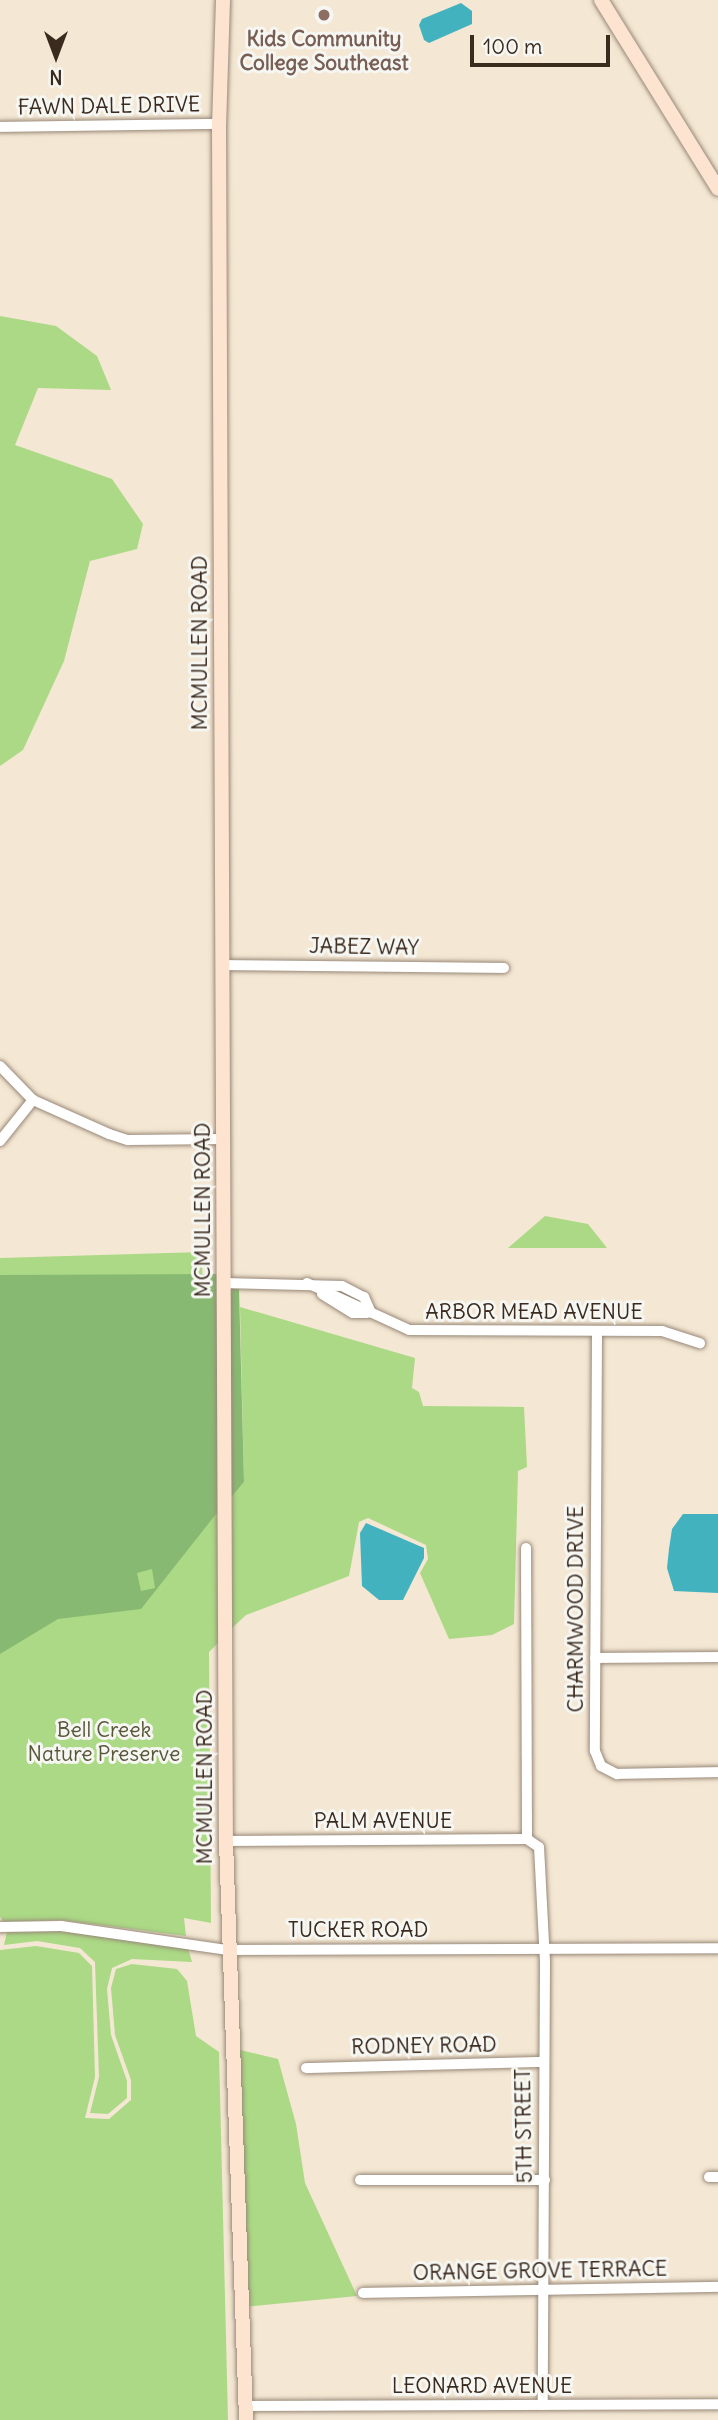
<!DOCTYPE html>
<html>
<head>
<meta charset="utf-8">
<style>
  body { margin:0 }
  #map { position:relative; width:718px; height:2420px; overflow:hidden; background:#f4e7d3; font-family:Delius,sans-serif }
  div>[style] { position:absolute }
  .green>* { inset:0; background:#abd985 }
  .forest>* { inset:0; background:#88b972 }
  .water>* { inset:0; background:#43b2bf }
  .roads { filter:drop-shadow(0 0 2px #988878) drop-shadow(0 0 2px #988878) }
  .street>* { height:10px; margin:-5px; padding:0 5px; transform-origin:5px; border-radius:5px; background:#fff }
  .secondary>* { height:14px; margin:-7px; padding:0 7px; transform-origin:7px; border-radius:7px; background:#fde4d1 }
  .dots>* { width:19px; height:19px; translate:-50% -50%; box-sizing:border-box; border:4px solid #f6f6f2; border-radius:50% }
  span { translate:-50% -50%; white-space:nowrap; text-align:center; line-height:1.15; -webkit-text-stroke:6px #f6f6f2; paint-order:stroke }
  .education-label { font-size:21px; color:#785e54; font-weight:700 }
  .street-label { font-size:21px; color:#3b2a1e }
  .park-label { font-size:21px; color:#575638 }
  .north { position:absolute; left:21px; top:21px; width:70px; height:70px; -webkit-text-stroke:5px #f6f6f2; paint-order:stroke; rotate:180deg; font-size:19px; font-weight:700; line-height:28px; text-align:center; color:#3b2a1e }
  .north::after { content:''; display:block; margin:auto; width:24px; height:32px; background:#3b2a1e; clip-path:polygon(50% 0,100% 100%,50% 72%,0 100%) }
  .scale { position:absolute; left:470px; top:35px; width:140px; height:32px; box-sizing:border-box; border:4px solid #3b2a1e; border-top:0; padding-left:9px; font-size:21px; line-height:24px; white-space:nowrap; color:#3b2a1e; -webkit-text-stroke:5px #f6f6f2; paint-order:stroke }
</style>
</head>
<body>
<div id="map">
  <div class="green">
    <div style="clip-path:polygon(0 316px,56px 326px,97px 356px,111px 390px,38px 388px,15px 445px,112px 479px,143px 524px,137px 549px,90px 561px,64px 661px,23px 750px,0 766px)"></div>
    <div style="clip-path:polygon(545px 1216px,588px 1224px,607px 1248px,508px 1248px)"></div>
    <div style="clip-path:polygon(202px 1252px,206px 1524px,220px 1509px,221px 1640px,209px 1652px,211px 1923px,184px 1918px,186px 1936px,61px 1920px,4px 1922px,0 1917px,0 1258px)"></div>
    <div style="clip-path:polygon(240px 1307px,415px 1358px,412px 1388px,419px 1392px,423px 1406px,524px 1407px,527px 1467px,518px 1471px,514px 1624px,492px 1635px,449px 1639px,420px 1573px,428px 1559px,426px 1545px,368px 1518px,359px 1522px,349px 1576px,246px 1615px,230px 1630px,230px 1499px,244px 1482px)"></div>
    <div style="clip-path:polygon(60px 1931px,188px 1948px,192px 1962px,132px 1959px,112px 1968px,107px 1989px,111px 2035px,127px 2081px,127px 2098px,108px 2114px,90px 2113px,99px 2077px,95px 1962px,80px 1948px,37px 1941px,4px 1945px,7px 1932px)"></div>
    <div style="clip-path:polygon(36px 1946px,79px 1953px,92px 1966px,95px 2077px,85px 2118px,109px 2119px,131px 2100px,131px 2080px,115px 2035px,111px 1988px,116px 1969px,132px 1964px,177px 1969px,187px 1981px,196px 2036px,219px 2052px,228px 2420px,0 2420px,0 1950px)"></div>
    <div style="clip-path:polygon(236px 2049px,278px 2059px,296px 2124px,305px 2183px,357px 2296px,244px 2307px)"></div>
  </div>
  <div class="forest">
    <div style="clip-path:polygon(evenodd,220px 1274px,220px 1509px,141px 1609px,58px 1619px,0 1654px,0 1275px,220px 1274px,152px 1569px,155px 1588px,141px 1591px,137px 1573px,152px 1569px)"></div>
    <div style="clip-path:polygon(229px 1289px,239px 1289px,244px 1482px,230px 1499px)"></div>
  </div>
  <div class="water">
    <div style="clip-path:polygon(461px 3px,472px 11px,472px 24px,429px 43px,424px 40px,419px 25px,422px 19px)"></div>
    <div style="clip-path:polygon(683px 1514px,718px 1514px,718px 1593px,674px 1591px,667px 1568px,669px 1549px,672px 1529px)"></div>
    <div style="clip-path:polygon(366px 1523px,424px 1548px,424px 1558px,403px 1600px,379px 1600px,362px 1586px,360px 1533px)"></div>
  </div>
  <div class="roads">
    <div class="street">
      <div style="left:0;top:127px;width:219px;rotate:-0.8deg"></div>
      <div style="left:223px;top:965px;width:281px;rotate:0.6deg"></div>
      <div style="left:0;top:1066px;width:47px;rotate:45.9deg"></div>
      <div style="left:33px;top:1100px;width:83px;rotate:24.1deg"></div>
      <div style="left:109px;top:1134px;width:20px;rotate:18deg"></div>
      <div style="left:128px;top:1140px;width:96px;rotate:-0.6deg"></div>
      <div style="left:0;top:1141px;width:53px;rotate:-51.2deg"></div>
      <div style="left:224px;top:1283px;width:118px;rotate:1.5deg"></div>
      <div style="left:342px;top:1286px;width:25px;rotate:27deg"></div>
      <div style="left:364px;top:1297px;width:17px;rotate:66deg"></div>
      <div style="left:307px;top:1283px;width:112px;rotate:24.7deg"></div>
      <div style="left:409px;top:1330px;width:253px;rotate:0.2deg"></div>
      <div style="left:662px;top:1331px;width:40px;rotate:18deg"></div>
      <div style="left:322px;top:1294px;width:36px;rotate:32deg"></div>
      <div style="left:353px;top:1313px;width:14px"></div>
      <div style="left:597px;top:1332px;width:419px;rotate:90.3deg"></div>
      <div style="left:595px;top:1751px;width:16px;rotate:68deg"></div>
      <div style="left:601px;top:1766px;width:18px;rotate:27deg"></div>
      <div style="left:617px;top:1774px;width:101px;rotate:-1.1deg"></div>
      <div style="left:526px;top:1548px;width:291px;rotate:89.8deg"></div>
      <div style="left:595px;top:1658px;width:123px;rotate:-0.5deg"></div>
      <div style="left:226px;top:1841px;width:301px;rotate:-0.4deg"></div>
      <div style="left:527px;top:1839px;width:14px;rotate:34deg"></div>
      <div style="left:539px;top:1847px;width:116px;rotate:87deg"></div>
      <div style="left:545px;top:1963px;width:442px;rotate:90.3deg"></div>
      <div style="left:0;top:1927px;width:61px;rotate:-0.9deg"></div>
      <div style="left:61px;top:1926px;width:169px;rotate:8.2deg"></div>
      <div style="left:228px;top:1950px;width:490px;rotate:-0.2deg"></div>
      <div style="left:306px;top:2068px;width:236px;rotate:-1.5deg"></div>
      <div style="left:709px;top:2177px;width:9px"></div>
      <div style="left:360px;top:2180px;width:185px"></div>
      <div style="left:363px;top:2293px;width:355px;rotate:-1deg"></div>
      <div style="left:245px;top:2406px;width:473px;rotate:-0.2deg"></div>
    </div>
    <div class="secondary">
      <div style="left:223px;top:0;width:124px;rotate:91.8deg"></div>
      <div style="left:219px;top:124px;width:1717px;rotate:89.77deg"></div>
      <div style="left:226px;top:1841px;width:579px;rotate:88.02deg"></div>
      <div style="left:601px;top:0;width:222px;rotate:58.2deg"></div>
    </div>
  </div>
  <div class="dots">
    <div style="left:324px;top:15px;background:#8d6e63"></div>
  </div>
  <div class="education-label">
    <span style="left:324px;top:51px">Kids Community<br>College Southeast</span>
  </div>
  <div class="street-label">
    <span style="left:109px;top:106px;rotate:-1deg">FAWN DALE DRIVE</span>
    <span style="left:200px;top:643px;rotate:-90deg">MCMULLEN ROAD</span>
    <span style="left:364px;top:947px;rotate:1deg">JABEZ WAY</span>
    <span style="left:203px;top:1210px;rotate:-90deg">MCMULLEN ROAD</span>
    <span style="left:534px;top:1312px">ARBOR MEAD AVENUE</span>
    <span style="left:576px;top:1609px;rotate:-90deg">CHARMWOOD DRIVE</span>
    <span style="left:205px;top:1777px;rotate:-90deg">MCMULLEN ROAD</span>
    <span style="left:383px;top:1821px">PALM AVENUE</span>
    <span style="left:358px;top:1930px">TUCKER ROAD</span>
    <span style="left:424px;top:2046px;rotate:-1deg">RODNEY ROAD</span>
    <span style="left:524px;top:2126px;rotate:-91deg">5TH STREET</span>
    <span style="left:540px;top:2271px;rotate:-1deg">ORANGE GROVE TERRACE</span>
    <span style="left:482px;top:2386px">LEONARD AVENUE</span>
  </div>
  <div class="park-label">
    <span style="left:104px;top:1742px">Bell Creek<br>Nature Preserve</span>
  </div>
  <div class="north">N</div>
  <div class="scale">100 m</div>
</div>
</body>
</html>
